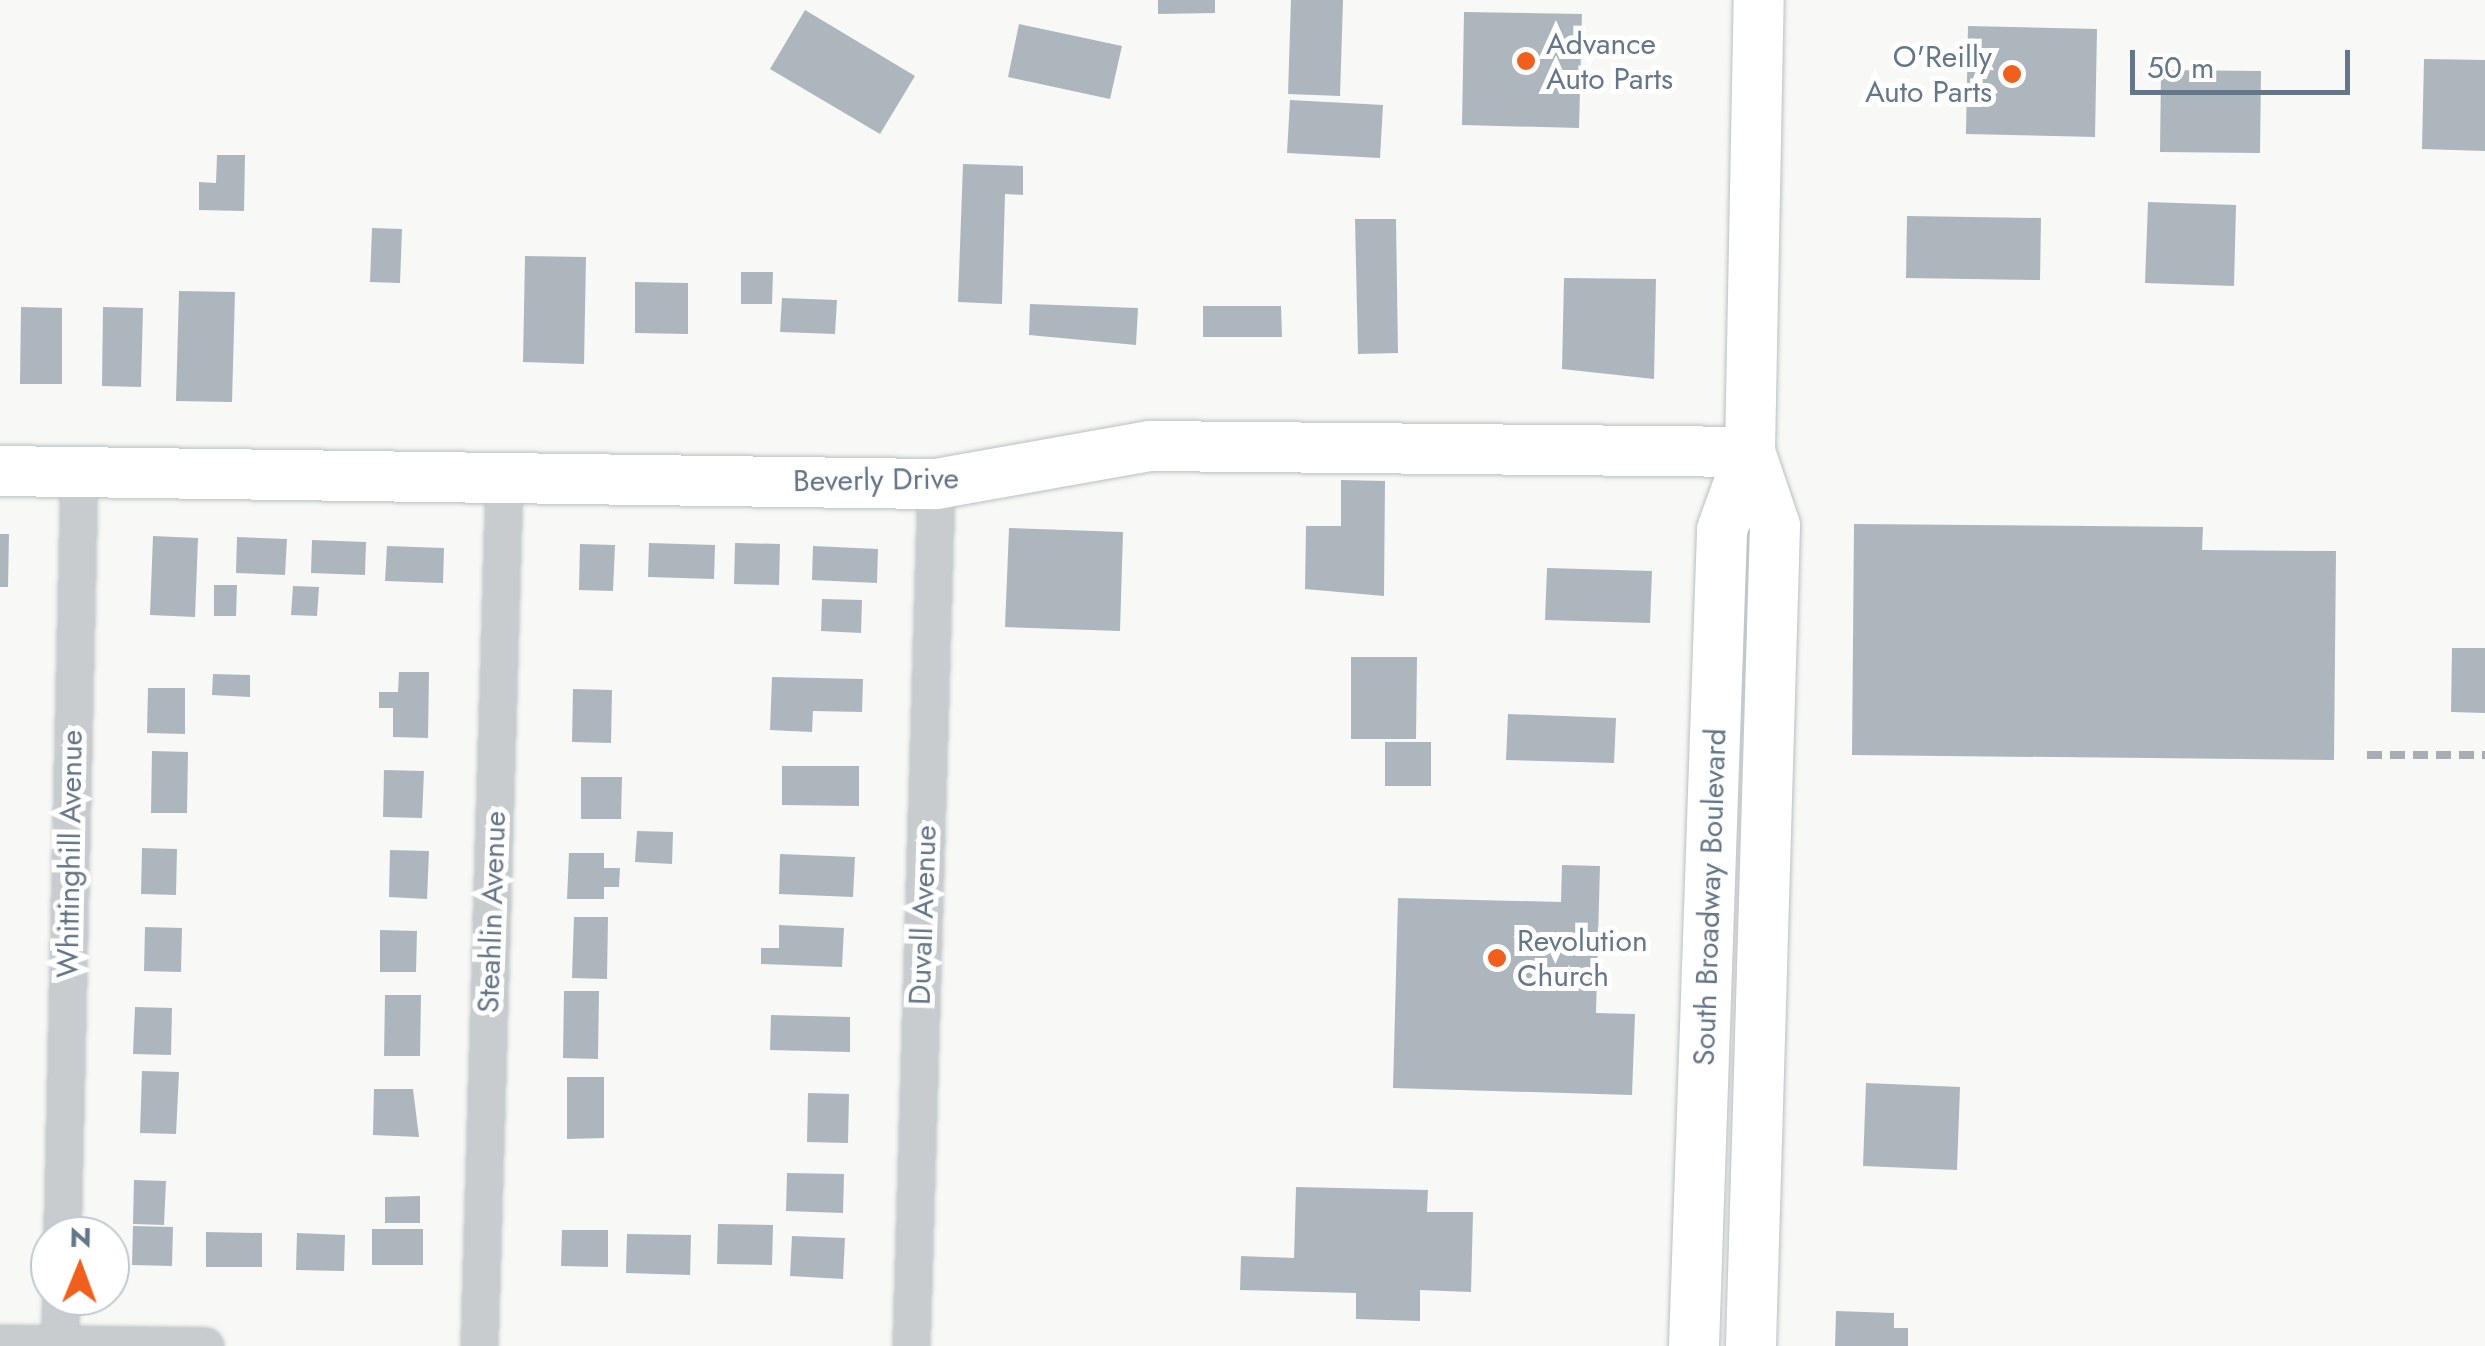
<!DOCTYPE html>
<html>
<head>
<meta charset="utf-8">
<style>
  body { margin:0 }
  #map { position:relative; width:2485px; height:1346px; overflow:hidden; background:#f8f9f6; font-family:Jost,sans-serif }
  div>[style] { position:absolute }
  .building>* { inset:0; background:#aeb6bd }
  .roads { filter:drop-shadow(0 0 2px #babfc4) drop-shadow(0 0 2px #babfc4) }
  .street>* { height:35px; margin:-17.5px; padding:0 17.5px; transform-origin:17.5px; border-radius:17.5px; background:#c8cccf }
  .secondary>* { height:50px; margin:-25px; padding:0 25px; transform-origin:25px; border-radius:25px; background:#fff }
  .rail>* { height:8px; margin-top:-4px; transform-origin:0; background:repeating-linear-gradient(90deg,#a8adb4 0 15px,transparent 0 23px) }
  .dots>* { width:28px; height:28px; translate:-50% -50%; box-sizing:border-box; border:5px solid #fff; border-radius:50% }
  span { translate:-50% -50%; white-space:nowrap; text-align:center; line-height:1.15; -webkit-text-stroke:10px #fff; paint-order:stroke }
  .poi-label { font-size:30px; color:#657689 }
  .left { translate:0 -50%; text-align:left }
  .right { translate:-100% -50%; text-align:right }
  .street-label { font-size:30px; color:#657689 }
  .north { position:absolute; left:30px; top:1216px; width:100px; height:100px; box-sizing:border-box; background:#fff; border:2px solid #c1c8d0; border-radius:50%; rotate:1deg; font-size:28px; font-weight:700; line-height:40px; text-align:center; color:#657689 }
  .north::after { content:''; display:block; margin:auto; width:35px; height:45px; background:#f15f1d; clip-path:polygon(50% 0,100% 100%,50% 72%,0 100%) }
  .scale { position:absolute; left:2130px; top:50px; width:220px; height:45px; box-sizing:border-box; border:5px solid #657689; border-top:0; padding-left:12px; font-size:30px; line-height:35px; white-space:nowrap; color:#657689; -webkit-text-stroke:8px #fff; paint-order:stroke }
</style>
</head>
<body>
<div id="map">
  <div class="building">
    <div style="clip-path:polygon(1158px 0,1215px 0,1215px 13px,1158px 14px)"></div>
    <div style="clip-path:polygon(1291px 0,1343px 0,1340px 96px,1288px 94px)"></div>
    <div style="clip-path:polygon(805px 10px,915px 76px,880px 134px,770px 69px)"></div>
    <div style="clip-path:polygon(1464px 12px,1582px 14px,1579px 128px,1462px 125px)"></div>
    <div style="clip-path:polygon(1019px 24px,1122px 46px,1110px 99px,1008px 77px)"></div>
    <div style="clip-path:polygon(1968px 26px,2097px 29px,2095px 137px,1966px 134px)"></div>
    <div style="clip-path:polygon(2424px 59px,2485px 60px,2485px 151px,2422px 149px)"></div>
    <div style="clip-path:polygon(2161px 70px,2261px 71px,2260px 153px,2160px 152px)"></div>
    <div style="clip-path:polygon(1290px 100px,1383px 105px,1380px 158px,1287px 153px)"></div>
    <div style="clip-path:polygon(217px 155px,245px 155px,244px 211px,199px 210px,199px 182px,216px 183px)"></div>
    <div style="clip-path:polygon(963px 164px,1023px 166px,1023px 195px,1005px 194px,1002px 304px,958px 302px)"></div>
    <div style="clip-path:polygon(2148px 202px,2236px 205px,2234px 286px,2145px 283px)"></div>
    <div style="clip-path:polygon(1907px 216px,2041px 218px,2040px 280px,1906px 278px)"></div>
    <div style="clip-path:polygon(1355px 219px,1396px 219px,1398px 353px,1358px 354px)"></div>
    <div style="clip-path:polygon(372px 228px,402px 229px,400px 283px,370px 282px)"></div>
    <div style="clip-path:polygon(525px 256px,586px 257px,584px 364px,523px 362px)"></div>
    <div style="clip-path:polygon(741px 272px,773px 272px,772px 304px,741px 304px)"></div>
    <div style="clip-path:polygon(1564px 278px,1656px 279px,1654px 379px,1562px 369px)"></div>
    <div style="clip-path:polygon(635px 282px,688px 283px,688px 334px,635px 333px)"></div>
    <div style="clip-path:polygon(179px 291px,235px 292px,232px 402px,176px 401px)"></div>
    <div style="clip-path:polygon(782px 298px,837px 300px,835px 334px,780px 332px)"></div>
    <div style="clip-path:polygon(1030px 304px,1138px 308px,1136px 345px,1029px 335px)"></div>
    <div style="clip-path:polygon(1203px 306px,1281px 306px,1282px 337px,1203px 337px)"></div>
    <div style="clip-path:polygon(21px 307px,62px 308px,62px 384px,20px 384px)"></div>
    <div style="clip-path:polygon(103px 307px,143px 308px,141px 387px,102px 386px)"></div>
    <div style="clip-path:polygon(1341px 480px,1385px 481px,1384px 596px,1305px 589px,1306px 526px,1341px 526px)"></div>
    <div style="clip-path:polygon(1854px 524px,2203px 527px,2202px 550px,2336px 551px,2334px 760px,1852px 755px)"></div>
    <div style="clip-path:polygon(1009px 528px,1123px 532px,1120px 631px,1005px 627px)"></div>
    <div style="clip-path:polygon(0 534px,9px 534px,8px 587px,0 587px)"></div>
    <div style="clip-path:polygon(153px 536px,198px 538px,195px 617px,150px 615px)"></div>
    <div style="clip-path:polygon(237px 537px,287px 539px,285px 575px,236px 573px)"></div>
    <div style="clip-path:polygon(312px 540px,366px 542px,365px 575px,311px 573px)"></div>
    <div style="clip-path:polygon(649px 543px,715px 545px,714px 579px,648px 577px)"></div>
    <div style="clip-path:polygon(735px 543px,780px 544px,779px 585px,734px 584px)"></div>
    <div style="clip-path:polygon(580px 544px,615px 545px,613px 591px,579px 590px)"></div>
    <div style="clip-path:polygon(387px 546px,444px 548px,443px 583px,385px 581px)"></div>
    <div style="clip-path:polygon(813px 546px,878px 549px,877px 583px,812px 580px)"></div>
    <div style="clip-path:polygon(1547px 568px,1652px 571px,1650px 623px,1545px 620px)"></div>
    <div style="clip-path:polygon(214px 585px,237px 585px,236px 616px,214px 616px)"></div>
    <div style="clip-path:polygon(293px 586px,319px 587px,317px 616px,291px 615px)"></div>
    <div style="clip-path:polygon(822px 599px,862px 600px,861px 633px,821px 631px)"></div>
    <div style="clip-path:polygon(2452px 648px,2485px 648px,2485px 713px,2451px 712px)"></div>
    <div style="clip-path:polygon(1351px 657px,1417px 657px,1416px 739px,1351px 739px)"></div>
    <div style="clip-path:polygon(399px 672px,429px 672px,428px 738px,393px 737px,393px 708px,379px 708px,379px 692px,398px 692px)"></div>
    <div style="clip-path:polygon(213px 674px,250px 675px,250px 697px,212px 695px)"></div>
    <div style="clip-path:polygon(772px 677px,863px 679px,862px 712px,813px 711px,812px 732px,770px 730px)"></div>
    <div style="clip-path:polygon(148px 688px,185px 688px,185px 734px,147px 733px)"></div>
    <div style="clip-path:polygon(573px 689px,612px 690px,611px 743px,572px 742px)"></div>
    <div style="clip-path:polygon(1508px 714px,1616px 718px,1614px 763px,1506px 760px)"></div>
    <div style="clip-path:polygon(1385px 742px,1431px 742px,1431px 786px,1385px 786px)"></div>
    <div style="clip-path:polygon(152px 751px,188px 752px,187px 813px,151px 813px)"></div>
    <div style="clip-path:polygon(782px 766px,859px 766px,859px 806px,782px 805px)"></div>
    <div style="clip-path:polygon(384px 770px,424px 771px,422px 818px,383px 817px)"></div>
    <div style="clip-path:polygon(581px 777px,622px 777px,621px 819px,581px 819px)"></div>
    <div style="clip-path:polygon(637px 831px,673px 832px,672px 864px,635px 862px)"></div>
    <div style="clip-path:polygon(142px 848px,177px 849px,176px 895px,141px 894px)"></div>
    <div style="clip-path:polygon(390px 850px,429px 851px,427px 899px,389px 897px)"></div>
    <div style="clip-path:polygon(569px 853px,604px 853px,604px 868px,620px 868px,619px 887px,604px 887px,604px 899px,567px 899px)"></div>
    <div style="clip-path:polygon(780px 854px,855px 857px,853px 897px,779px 894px)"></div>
    <div style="clip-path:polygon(1562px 865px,1600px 866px,1596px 1013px,1635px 1014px,1632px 1095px,1393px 1088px,1398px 898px,1561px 902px)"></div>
    <div style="clip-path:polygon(574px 917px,608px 917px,607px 979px,572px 978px)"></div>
    <div style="clip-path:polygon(779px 925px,844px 928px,842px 967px,761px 964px,761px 948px,779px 948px)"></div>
    <div style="clip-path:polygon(145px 927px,182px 928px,181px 972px,144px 971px)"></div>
    <div style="clip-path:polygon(380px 930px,417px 931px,416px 972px,380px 972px)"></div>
    <div style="clip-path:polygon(564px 991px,599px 991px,598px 1059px,563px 1058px)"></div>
    <div style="clip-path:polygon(385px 995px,421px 995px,420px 1056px,384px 1056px)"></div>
    <div style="clip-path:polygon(135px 1007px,172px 1008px,171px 1055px,133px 1054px)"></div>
    <div style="clip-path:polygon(771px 1015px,850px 1017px,850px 1052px,770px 1050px)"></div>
    <div style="clip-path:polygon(142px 1071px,179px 1072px,176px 1134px,140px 1133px)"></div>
    <div style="clip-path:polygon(567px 1077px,604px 1077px,604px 1138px,567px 1139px)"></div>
    <div style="clip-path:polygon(1866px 1083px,1960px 1087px,1957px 1170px,1863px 1166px)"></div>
    <div style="clip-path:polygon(374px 1089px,413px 1089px,419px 1137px,373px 1135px)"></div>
    <div style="clip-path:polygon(808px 1093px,849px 1094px,848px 1143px,807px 1142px)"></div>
    <div style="clip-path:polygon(787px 1173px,844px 1174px,843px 1213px,786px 1211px)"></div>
    <div style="clip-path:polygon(134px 1180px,166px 1181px,164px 1225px,133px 1224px)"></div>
    <div style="clip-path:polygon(1296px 1187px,1428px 1190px,1427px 1212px,1473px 1212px,1471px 1292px,1420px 1290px,1420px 1321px,1356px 1319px,1356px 1293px,1240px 1290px,1241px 1256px,1294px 1258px)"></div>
    <div style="clip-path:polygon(420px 1196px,420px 1223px,385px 1223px,385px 1197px)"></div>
    <div style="clip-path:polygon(718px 1224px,773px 1225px,772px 1265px,717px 1264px)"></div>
    <div style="clip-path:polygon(133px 1226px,173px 1227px,172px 1266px,132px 1265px)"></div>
    <div style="clip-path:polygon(372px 1229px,423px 1229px,423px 1265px,372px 1265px)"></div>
    <div style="clip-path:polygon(562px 1230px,608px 1230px,608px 1267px,561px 1266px)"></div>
    <div style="clip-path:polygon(206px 1232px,262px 1233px,262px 1267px,206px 1267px)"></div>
    <div style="clip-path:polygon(297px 1233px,345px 1235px,344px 1271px,296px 1270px)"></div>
    <div style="clip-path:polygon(627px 1234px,691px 1235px,690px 1275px,626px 1273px)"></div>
    <div style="clip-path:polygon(792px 1236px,845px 1238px,843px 1279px,790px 1276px)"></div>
    <div style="clip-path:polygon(1836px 1311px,1894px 1313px,1894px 1328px,1908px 1328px,1908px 1346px,1835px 1346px)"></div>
  </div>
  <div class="roads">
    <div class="street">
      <div style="left:62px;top:1236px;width:764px;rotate:-88.73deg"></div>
      <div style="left:0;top:1343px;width:205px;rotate:0.8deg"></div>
      <div style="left:59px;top:1346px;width:50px;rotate:-87.7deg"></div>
      <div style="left:479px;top:1346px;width:868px;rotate:-88.35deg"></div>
      <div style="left:911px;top:1346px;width:862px;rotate:-88.34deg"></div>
    </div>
    <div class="secondary">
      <div style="left:1750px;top:452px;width:78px;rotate:71.3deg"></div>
      <div style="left:1775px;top:526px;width:820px;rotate:91.68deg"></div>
      <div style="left:0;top:471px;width:936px;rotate:0.8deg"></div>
      <div style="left:936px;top:484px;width:217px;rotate:-10.1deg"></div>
      <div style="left:1150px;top:446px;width:600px;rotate:0.57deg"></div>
      <div style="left:1694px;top:1346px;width:816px;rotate:-88.03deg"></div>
      <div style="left:1722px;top:530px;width:83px;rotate:-70.3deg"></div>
      <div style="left:1750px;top:452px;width:452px;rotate:-88.9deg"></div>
    </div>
  </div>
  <div class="rail">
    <div style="left:2367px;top:755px;width:118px"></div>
  </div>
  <div class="dots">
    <div style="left:1526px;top:61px;background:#f15f1d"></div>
    <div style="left:2012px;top:74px;background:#f15f1d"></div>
    <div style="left:1497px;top:958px;background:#f15f1d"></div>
  </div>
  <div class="poi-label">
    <span class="left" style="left:1546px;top:61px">Advance<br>Auto Parts</span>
    <span class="right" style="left:1992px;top:74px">O'Reilly<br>Auto Parts</span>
    <span class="left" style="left:1517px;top:958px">Revolution<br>Church</span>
  </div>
  <div class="street-label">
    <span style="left:876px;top:480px;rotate:-1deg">Beverly Drive</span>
    <span style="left:70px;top:854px;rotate:-89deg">Whittinghill Avenue</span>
    <span style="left:1710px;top:897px;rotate:-88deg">South Broadway Boulevard</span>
    <span style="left:492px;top:912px;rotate:-88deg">Steahlin Avenue</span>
    <span style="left:923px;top:915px;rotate:-88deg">Duvall Avenue</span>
  </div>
  <div class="north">N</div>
  <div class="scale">50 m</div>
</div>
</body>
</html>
